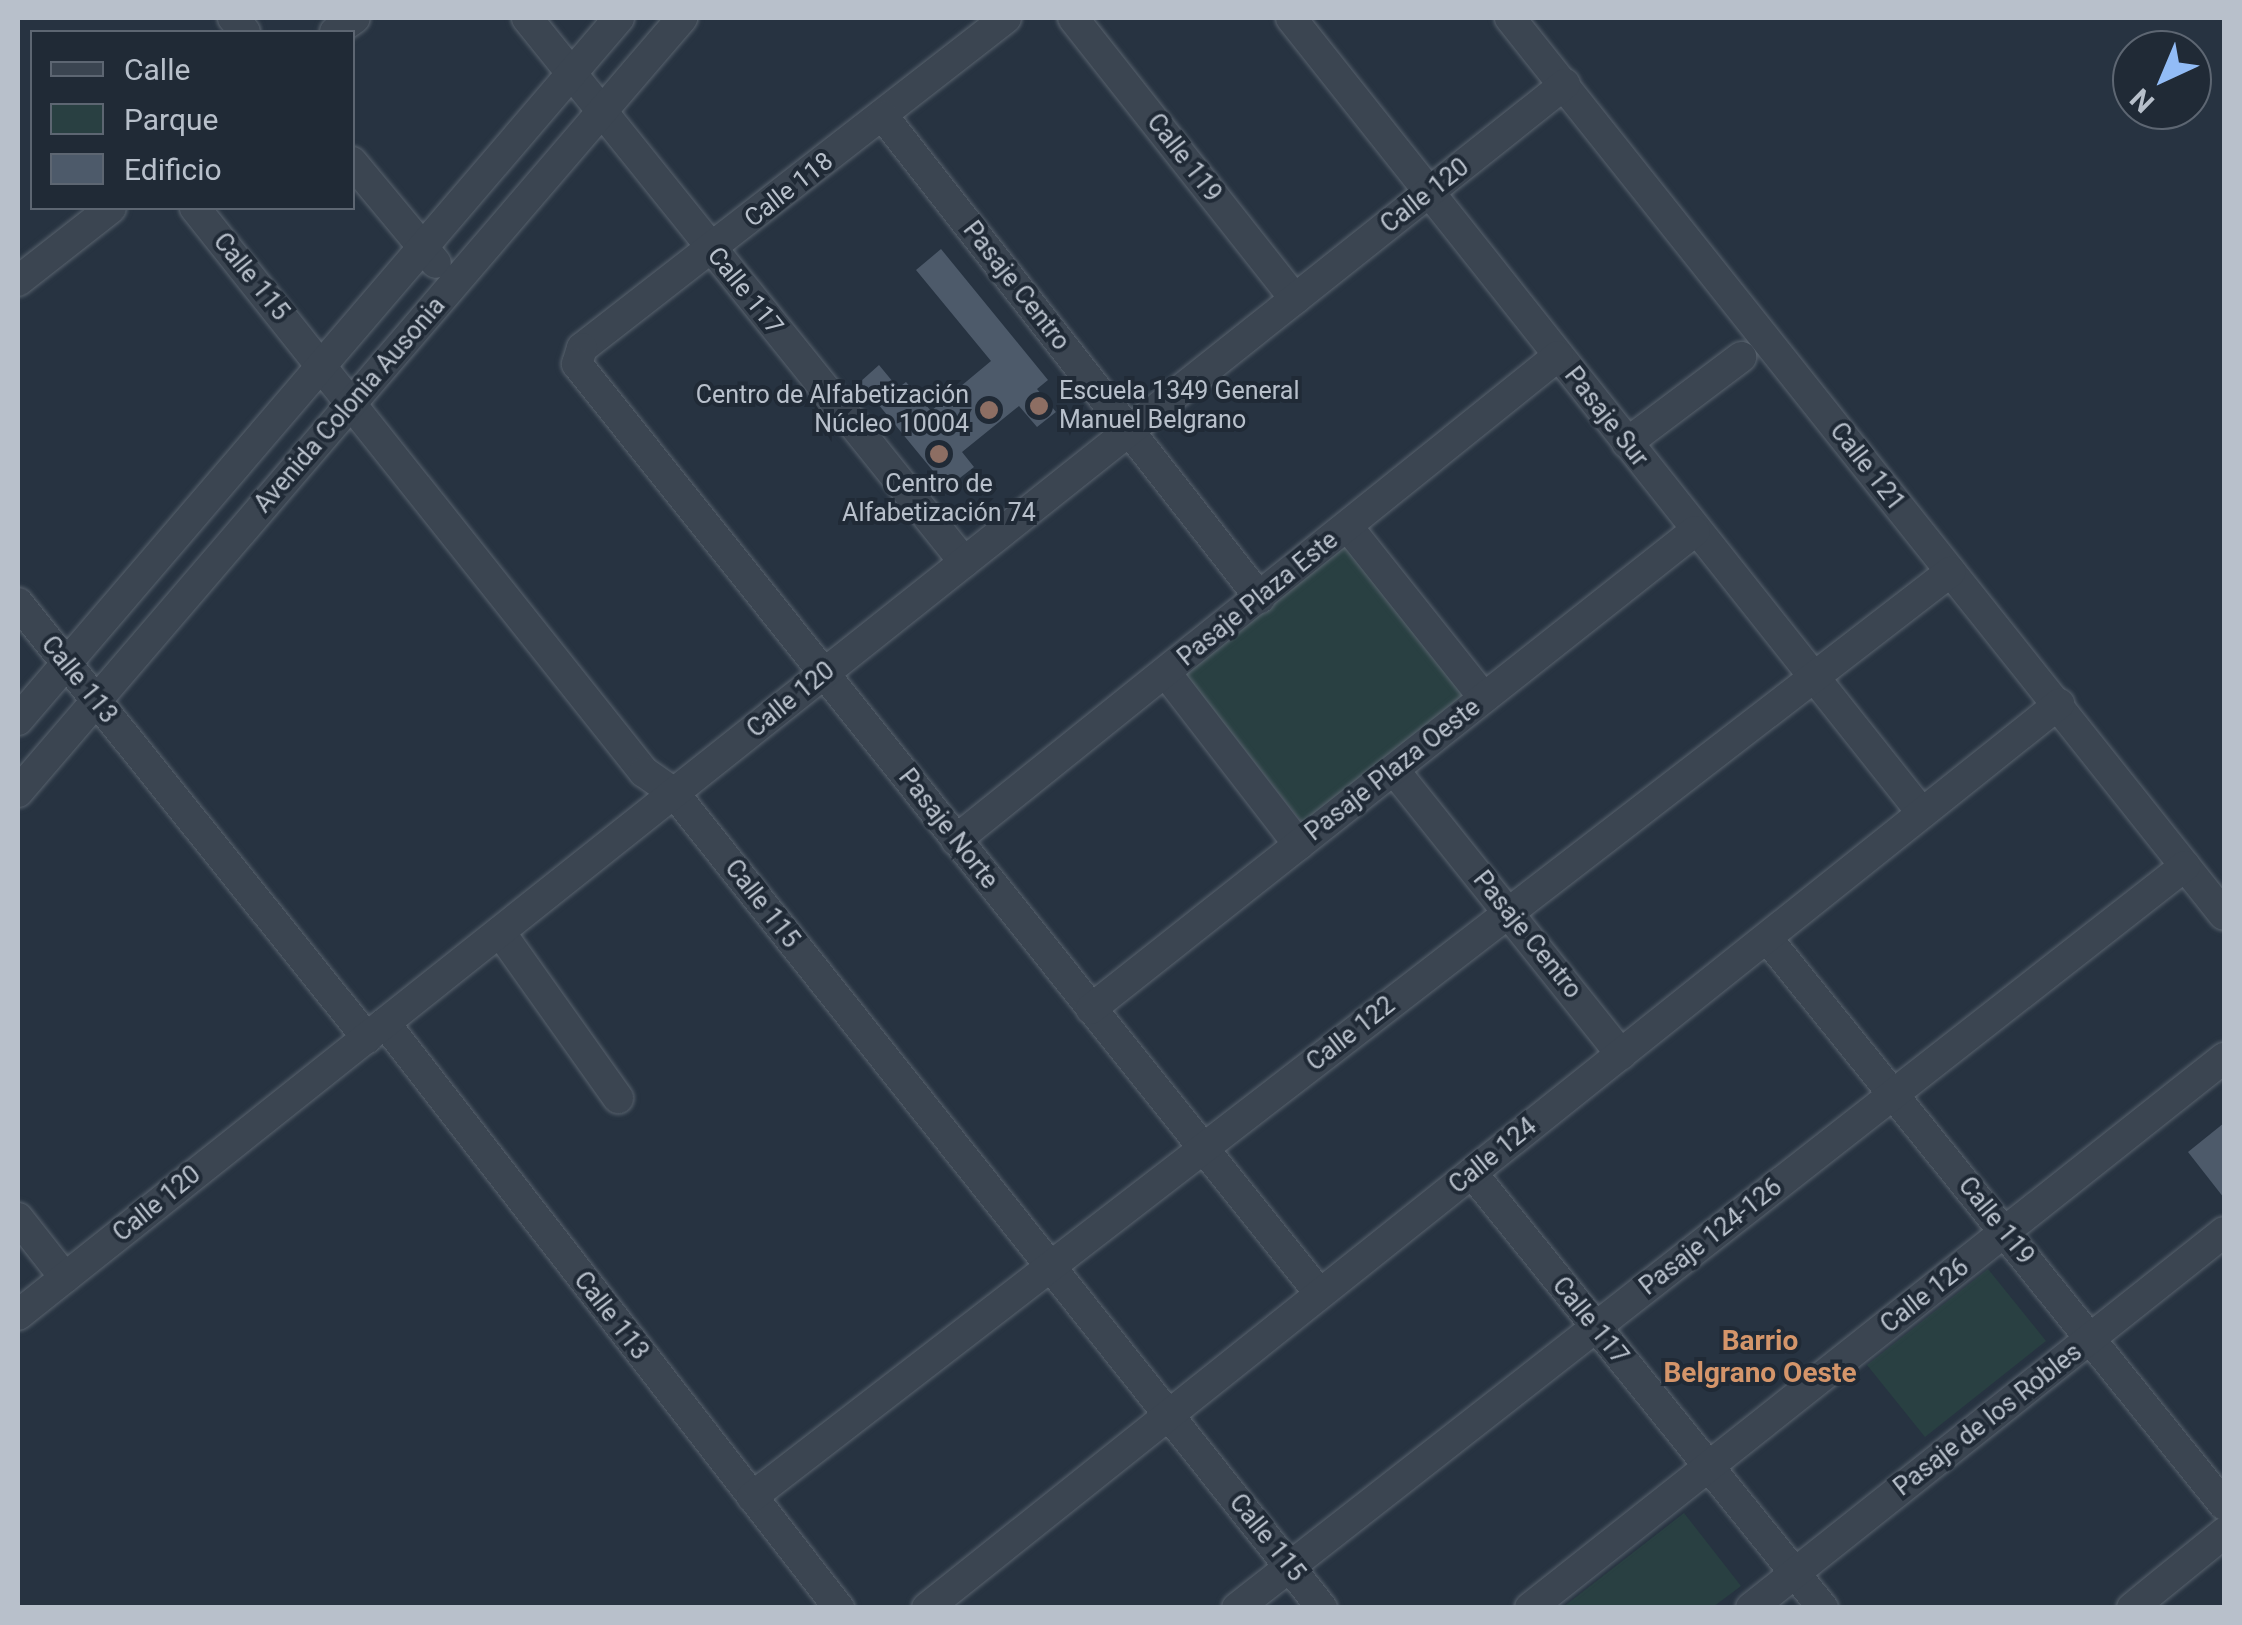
<!DOCTYPE html>
<html>
<head>
<meta charset="utf-8">
<style>
  body { margin:0 }
  #map { position:relative; width:2242px; height:1625px; overflow:hidden; background:#273341; font-family:Roboto,sans-serif }
  div>[style] { position:absolute }
  .green>* { inset:0; background:#294042 }
  .building>* { inset:0; background:#4d5a6a }
  .roads { filter:drop-shadow(0 0 2px #59636e) drop-shadow(0 0 2px #59636e) }
  .minor>* { height:30px; margin:-15px; padding:0 15px; transform-origin:15px; border-radius:15px; background:#3b4551 }
  .dots>* { width:28px; height:28px; translate:-50% -50%; box-sizing:border-box; border:5px solid #202a36; border-radius:50% }
  span { translate:-50% -50%; white-space:nowrap; text-align:center; line-height:1.15; -webkit-text-stroke:8px #202a36; paint-order:stroke }
  .street-label { font-size:25px; color:#b8c0cb }
  .poi-label { font-size:25px; color:#b8c0cb }
  .left { translate:0 -50%; text-align:left }
  .right { translate:-100% -50%; text-align:right }
  .neighbourhood-label { font-size:28px; color:#d4956a; font-weight:700 }
  .frame { position:absolute; inset:0; border:20px solid #b8c0cb; pointer-events:none }
  .legend { position:absolute; left:30px; top:30px; width:325px; height:180px; box-sizing:border-box; background:#202a36; border:2px solid #5d6672; margin:0; padding:12px 18px; list-style:none; font-size:30px; color:#b8c0cb }
  .legend li { display:flex; align-items:center; gap:20px; height:50px }
  .legend b { width:50px; border:2px solid #5d6672 }
  .north { position:absolute; left:2112px; top:30px; width:100px; height:100px; box-sizing:border-box; background:#202a36; border:2px solid #5d6672; border-radius:50%; rotate:224deg; font-size:28px; font-weight:700; line-height:40px; text-align:center; color:#b8c0cb }
  .north::after { content:''; display:block; margin:auto; width:35px; height:45px; background:#92bcf6; clip-path:polygon(50% 0,100% 100%,50% 72%,0 100%) }
</style>
</head>
<body>
<div id="map">
  <div class="green">
    <div style="clip-path:polygon(1348px 544px,1468px 696px,1304px 825px,1184px 673px)"></div>
    <div style="clip-path:polygon(1988px 1269px,2046px 1341px,1925px 1437px,1867px 1365px)"></div>
    <div style="clip-path:polygon(1684px 1513px,1741px 1586px,1713px 1607px,1563px 1607px)"></div>
  </div>
  <div class="building">
    <div style="clip-path:polygon(941px 249px,1048px 380px,1037px 389px,1056px 412px,1037px 427px,1019px 406px,962px 452px,974px 467px,947px 488px,860px 382px,879px 365px,898px 388px,906px 382px,931px 411px,991px 361px,916px 270px)"></div>
    <div style="clip-path:polygon(2224px 1123px,2224px 1198px,2188px 1152px)"></div>
  </div>
  <div class="roads">
    <div class="minor">
      <div style="left:233px;top:18px;width:18px;rotate:49deg"></div>
      <div style="left:527px;top:18px;width:698px;rotate:51.22deg"></div>
      <div style="left:1006px;top:18px;width:537px;rotate:142.11deg"></div>
      <div style="left:582px;top:348px;width:17px;rotate:107deg"></div>
      <div style="left:577px;top:364px;width:1190px;rotate:51.38deg"></div>
      <div style="left:1073px;top:18px;width:358px;rotate:51.7deg"></div>
      <div style="left:1291px;top:18px;width:1015px;rotate:51.56deg"></div>
      <div style="left:1510px;top:18px;width:1146px;rotate:51.48deg"></div>
      <div style="left:335px;top:32px;width:24px;rotate:-35deg"></div>
      <div style="left:883px;top:116px;width:612px;rotate:51.97deg"></div>
      <div style="left:352px;top:162px;width:131px;rotate:50.3deg"></div>
      <div style="left:195px;top:208px;width:721px;rotate:51.48deg"></div>
      <div style="left:644px;top:772px;width:37px;rotate:35deg"></div>
      <div style="left:674px;top:793px;width:1041px;rotate:51.51deg"></div>
      <div style="left:18px;top:281px;width:118px;rotate:-38.1deg"></div>
      <div style="left:1627px;top:443px;width:143px;rotate:-37deg"></div>
      <div style="left:1348px;top:527px;width:218px;rotate:51.5deg"></div>
      <div style="left:18px;top:603px;width:558px;rotate:51.26deg"></div>
      <div style="left:1166px;top:673px;width:217px;rotate:52.3deg"></div>
      <div style="left:18px;top:720px;width:924px;rotate:-49.43deg"></div>
      <div style="left:1394px;top:770px;width:364px;rotate:51.4deg"></div>
      <div style="left:18px;top:792px;width:1020px;rotate:-49.37deg"></div>
      <div style="left:956px;top:840px;width:772px;rotate:-38.8deg"></div>
      <div style="left:500px;top:932px;width:204px;rotate:54.6deg"></div>
      <div style="left:1767px;top:938px;width:728px;rotate:51.13deg"></div>
      <div style="left:1091px;top:1009px;width:770px;rotate:-38.36deg"></div>
      <div style="left:385px;top:1023px;width:741px;rotate:52.19deg"></div>
      <div style="left:1472px;top:1173px;width:559px;rotate:51.1deg"></div>
      <div style="left:18px;top:1218px;width:76px;rotate:51.9deg"></div>
      <div style="left:18px;top:1315px;width:1977px;rotate:-38.51deg"></div>
      <div style="left:752px;top:1497px;width:1514px;rotate:-37.67deg"></div>
      <div style="left:927px;top:1608px;width:1449px;rotate:-38.61deg"></div>
      <div style="left:1237px;top:1608px;width:1204px;rotate:-38.05deg"></div>
      <div style="left:1530px;top:1608px;width:886px;rotate:-38.4deg"></div>
      <div style="left:1751px;top:1608px;width:604px;rotate:-38.48deg"></div>
      <div style="left:2132px;top:1608px;width:119px;rotate:-39.2deg"></div>
    </div>
  </div>
  <div class="dots">
    <div style="left:1039px;top:406px;background:#8d6e63"></div>
    <div style="left:989px;top:410px;background:#8d6e63"></div>
    <div style="left:939px;top:454px;background:#8d6e63"></div>
  </div>
  <div class="street-label">
    <span style="left:1184px;top:158px;rotate:52deg">Calle 119</span>
    <span style="left:789px;top:190px;rotate:-38deg">Calle 118</span>
    <span style="left:1425px;top:196px;rotate:-38deg">Calle 120</span>
    <span style="left:251px;top:277px;rotate:51deg">Calle 115</span>
    <span style="left:1016px;top:286px;rotate:52deg">Pasaje Centro</span>
    <span style="left:745px;top:291px;rotate:51deg">Calle 117</span>
    <span style="left:350px;top:405px;rotate:-49deg">Avenida Colonia Ausonia</span>
    <span style="left:1606px;top:417px;rotate:52deg">Pasaje Sur</span>
    <span style="left:1867px;top:467px;rotate:52deg">Calle 121</span>
    <span style="left:1258px;top:599px;rotate:-39deg">Pasaje Plaza Este</span>
    <span style="left:79px;top:680px;rotate:51deg">Calle 113</span>
    <span style="left:791px;top:700px;rotate:-39deg">Calle 120</span>
    <span style="left:1393px;top:770px;rotate:-38deg">Pasaje Plaza Oeste</span>
    <span style="left:948px;top:829px;rotate:52deg">Pasaje Norte</span>
    <span style="left:762px;top:904px;rotate:52deg">Calle 115</span>
    <span style="left:1527px;top:935px;rotate:51deg">Pasaje Centro</span>
    <span style="left:1351px;top:1034px;rotate:-38deg">Calle 122</span>
    <span style="left:1493px;top:1156px;rotate:-39deg">Calle 124</span>
    <span style="left:157px;top:1204px;rotate:-39deg">Calle 120</span>
    <span style="left:1996px;top:1221px;rotate:51deg">Calle 119</span>
    <span style="left:1711px;top:1237px;rotate:-38deg">Pasaje 124-126</span>
    <span style="left:1925px;top:1296px;rotate:-38deg">Calle 126</span>
    <span style="left:611px;top:1316px;rotate:52deg">Calle 113</span>
    <span style="left:1590px;top:1321px;rotate:51deg">Calle 117</span>
    <span style="left:1988px;top:1420px;rotate:-38deg">Pasaje de los Robles</span>
    <span style="left:1267px;top:1538px;rotate:51deg">Calle 115</span>
  </div>
  <div class="poi-label">
    <span class="left" style="left:1059px;top:406px">Escuela 1349 General<br>Manuel Belgrano</span>
    <span class="right" style="left:969px;top:410px">Centro de Alfabetización<br>Núcleo 10004</span>
    <span style="left:939px;top:499px">Centro de<br>Alfabetización 74</span>
  </div>
  <div class="neighbourhood-label">
    <span style="left:1760px;top:1357px">Barrio<br>Belgrano Oeste</span>
  </div>
  <div class="frame"></div>
  <ul class="legend">
  <li><b style="height:12px;background:#3b4551"></b>Calle</li>
  <li><b style="height:28px;background:#294042"></b>Parque</li>
  <li><b style="height:28px;background:#4d5a6a"></b>Edificio</li>
  </ul>
  <div class="north">N</div>
</div>
</body>
</html>
